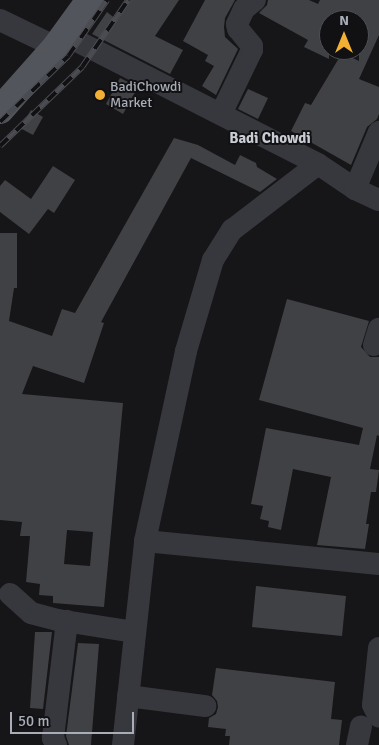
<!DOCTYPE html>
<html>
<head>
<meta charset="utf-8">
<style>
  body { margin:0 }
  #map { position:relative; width:379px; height:745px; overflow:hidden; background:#161618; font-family:Signika,sans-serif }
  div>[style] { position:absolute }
  .building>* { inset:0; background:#404145 }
  .minor>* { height:22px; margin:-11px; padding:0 11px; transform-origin:11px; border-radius:11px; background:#37383d }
  .major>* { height:28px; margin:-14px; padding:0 14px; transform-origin:14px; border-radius:14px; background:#53555c }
  .rail>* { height:5.5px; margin-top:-2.75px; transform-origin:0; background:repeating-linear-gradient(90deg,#111113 0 11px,#4a4c52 0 22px); box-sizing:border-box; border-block:1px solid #4a4c52 }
  .dots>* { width:14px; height:14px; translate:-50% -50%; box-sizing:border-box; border:2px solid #111113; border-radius:50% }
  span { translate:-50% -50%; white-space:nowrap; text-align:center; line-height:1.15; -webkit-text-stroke:4px #111113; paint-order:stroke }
  .poi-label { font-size:14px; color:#a8adb8 }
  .left { translate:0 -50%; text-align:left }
  .neighbourhood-label { font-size:15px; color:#c9ccd4; font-weight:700 }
  .north { position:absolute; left:319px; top:10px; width:50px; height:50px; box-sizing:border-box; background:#111113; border:1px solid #4d4f55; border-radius:50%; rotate:0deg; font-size:14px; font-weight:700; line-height:20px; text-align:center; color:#a8adb8 }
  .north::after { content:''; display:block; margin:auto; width:18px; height:22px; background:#f2b134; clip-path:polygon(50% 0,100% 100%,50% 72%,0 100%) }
  .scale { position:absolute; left:10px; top:712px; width:124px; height:22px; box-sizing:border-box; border:2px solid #a8adb8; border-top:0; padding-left:6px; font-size:15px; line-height:18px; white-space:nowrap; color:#a8adb8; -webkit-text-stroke:4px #111113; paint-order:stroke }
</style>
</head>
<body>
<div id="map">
  <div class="building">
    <div style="clip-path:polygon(130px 0,179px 0,155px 36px,183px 50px,170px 74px,92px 34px,107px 12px,117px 20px)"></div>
    <div style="clip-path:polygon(205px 0,235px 0,225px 18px,224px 27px,225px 37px,238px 49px,216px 95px,202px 86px,214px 66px,205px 61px,208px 55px,183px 41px)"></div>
    <div style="clip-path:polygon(268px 0,309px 0,318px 4px,320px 0,379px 0,379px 35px,359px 79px,379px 87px,379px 114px,377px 119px,367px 127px,351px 165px,291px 131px,305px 103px,311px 105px,342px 53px,359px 61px,359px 20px,329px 20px,329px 59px,304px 47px,308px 40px,259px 13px,267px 5px)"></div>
    <div style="clip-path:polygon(120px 78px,138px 87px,123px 114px,106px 104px)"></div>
    <div style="clip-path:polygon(248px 89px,268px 98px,258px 119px,238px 109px)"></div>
    <div style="clip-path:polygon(31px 110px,43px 117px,33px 135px,20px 128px)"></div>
    <div style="clip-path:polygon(evenodd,174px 138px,198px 145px,235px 165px,240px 155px,256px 163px,257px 167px,277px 179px,260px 192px,191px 158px,101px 322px,104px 323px,84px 383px,33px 366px,22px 394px,123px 403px,104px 607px,53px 603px,53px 596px,39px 595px,40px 584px,26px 582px,30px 536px,20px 536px,22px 522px,0 520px,0 233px,17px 233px,17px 288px,14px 288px,9px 321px,52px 336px,62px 309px,75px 313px,174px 138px,67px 530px,93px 532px,90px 566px,64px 564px,67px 530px)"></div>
    <div style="clip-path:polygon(53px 166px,75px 180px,54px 213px,48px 209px,29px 234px,0 212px,0 186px,5px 180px,31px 199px)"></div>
    <div style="clip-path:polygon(287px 299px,369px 321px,361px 347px,370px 357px,379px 357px,379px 436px,377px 435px,370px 469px,379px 470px,376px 492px,371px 492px,366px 524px,369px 524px,365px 549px,317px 545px,331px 477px,293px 469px,281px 530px,268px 527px,269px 521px,260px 519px,263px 506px,251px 504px,266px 428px,359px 445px,363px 428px,259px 400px)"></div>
    <div style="clip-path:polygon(256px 586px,346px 596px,342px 636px,252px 627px)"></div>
    <div style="clip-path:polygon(35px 632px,52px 632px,43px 709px,30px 708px)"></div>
    <div style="clip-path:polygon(78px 643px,99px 644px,91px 745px,69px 745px,66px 736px)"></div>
    <div style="clip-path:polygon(216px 668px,335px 682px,331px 719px,342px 720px,339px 745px,229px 745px,230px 736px,225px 736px,226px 729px,208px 727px,209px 718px,216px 714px,218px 707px,217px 701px,212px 695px)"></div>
  </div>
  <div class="minor">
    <div style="left:0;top:20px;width:62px;rotate:25.7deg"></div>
    <div style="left:65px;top:35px;width:284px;rotate:27deg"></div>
    <div style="left:318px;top:164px;width:45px;rotate:34deg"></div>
    <div style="left:355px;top:189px;width:26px;rotate:25deg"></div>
    <div style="left:221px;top:114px;width:71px;rotate:-64.2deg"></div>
    <div style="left:252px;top:50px;width:4px;rotate:-90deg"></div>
    <div style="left:252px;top:46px;width:22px;rotate:-129deg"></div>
    <div style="left:238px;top:29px;width:5px;rotate:-101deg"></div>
    <div style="left:237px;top:24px;width:17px;rotate:-65deg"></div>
    <div style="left:244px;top:9px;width:14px;rotate:-39deg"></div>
    <div style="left:355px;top:189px;width:62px;rotate:-67.2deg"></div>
    <div style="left:374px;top:345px;width:17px;rotate:-73deg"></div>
    <div style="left:145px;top:541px;width:235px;rotate:5.6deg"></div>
    <div style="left:10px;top:594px;width:28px;rotate:42deg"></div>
    <div style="left:31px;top:613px;width:28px;rotate:15deg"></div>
    <div style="left:58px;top:620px;width:78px;rotate:8.9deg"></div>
    <div style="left:379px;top:648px;width:57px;rotate:96deg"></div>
    <div style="left:373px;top:705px;width:13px;rotate:63deg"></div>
    <div style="left:128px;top:696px;width:78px;rotate:7.4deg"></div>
    <div style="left:56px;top:745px;width:8px;rotate:-113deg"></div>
    <div style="left:53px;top:738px;width:118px;rotate:-83.2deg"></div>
    <div style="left:123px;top:745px;width:205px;rotate:-83.8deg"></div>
    <div style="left:145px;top:541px;width:194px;rotate:-77.8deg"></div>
    <div style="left:186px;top:351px;width:95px;rotate:-73.5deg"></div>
    <div style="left:213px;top:260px;width:36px;rotate:-58deg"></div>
    <div style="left:232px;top:230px;width:108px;rotate:-37.5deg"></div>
    <div style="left:357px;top:745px;width:19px;rotate:-78deg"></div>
  </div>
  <div class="major">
    <div style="left:0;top:110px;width:84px;rotate:-48.4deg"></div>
    <div style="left:56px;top:47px;width:58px;rotate:-54.1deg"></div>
  </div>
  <div class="rail">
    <div style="left:0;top:122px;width:95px;rotate:-44.1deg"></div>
    <div style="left:68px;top:56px;width:68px;rotate:-55.1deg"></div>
    <div style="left:0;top:146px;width:114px;rotate:-43.9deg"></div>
    <div style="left:82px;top:67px;width:81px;rotate:-55.5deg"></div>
  </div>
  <div class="dots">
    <div style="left:100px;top:95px;background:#f2b134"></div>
  </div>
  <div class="poi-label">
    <span class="left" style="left:110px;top:95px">BadiChowdi<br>Market</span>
  </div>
  <div class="neighbourhood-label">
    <span style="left:270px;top:139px">Badi Chowdi</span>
  </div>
  <div class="north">N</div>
  <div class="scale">50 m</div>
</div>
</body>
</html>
